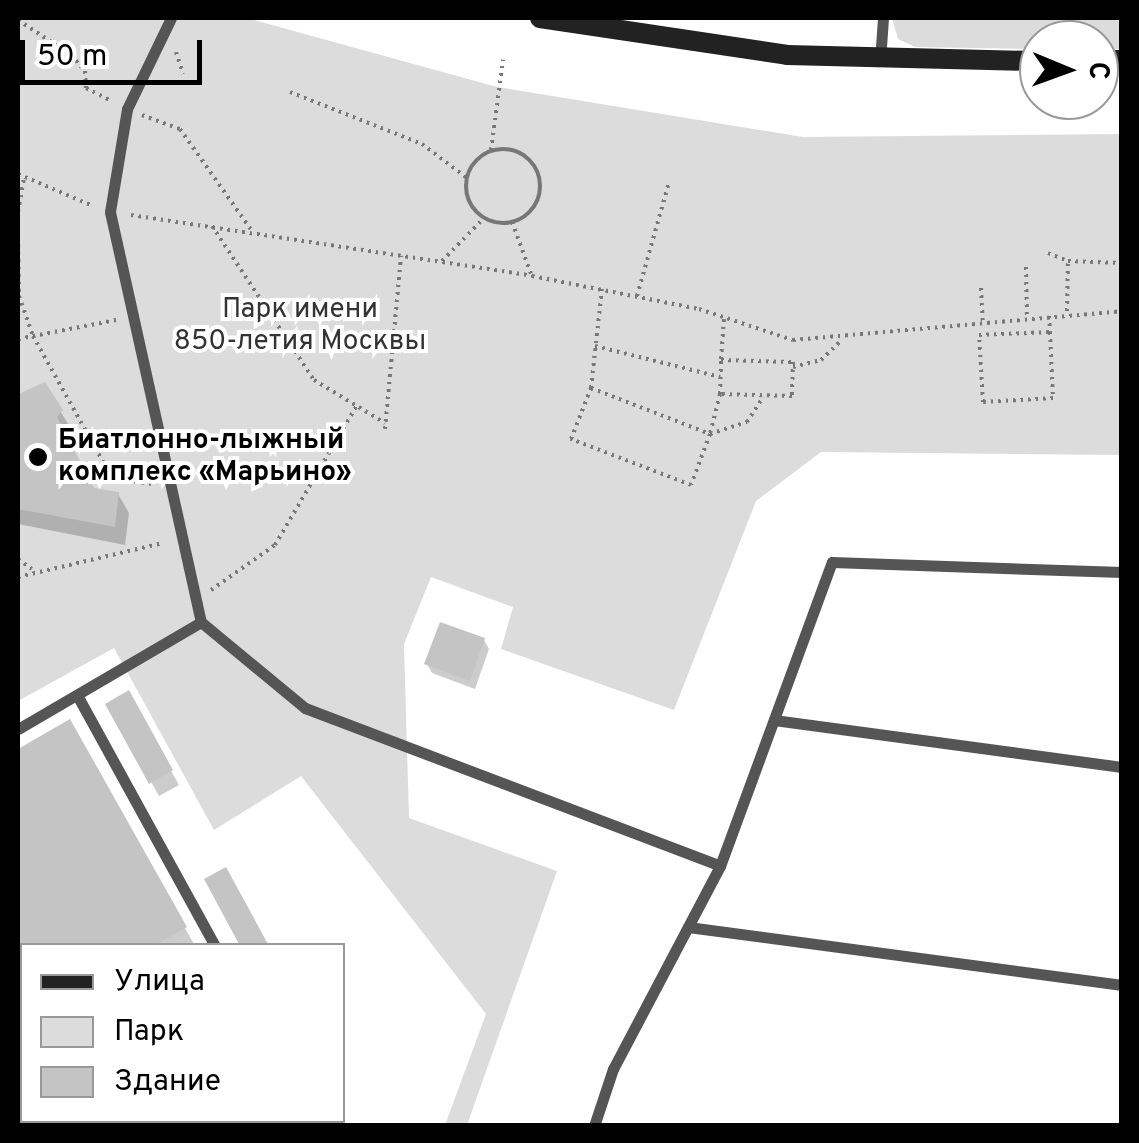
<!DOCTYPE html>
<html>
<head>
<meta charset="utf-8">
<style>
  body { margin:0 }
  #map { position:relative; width:1139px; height:1143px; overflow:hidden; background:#fff; font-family:Overpass,sans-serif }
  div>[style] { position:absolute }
  .green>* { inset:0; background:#dcdcdc }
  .shadow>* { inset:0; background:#0003 }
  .building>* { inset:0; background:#c4c4c4 }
  .path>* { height:4px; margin-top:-2px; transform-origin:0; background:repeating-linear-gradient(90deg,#777 0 2.5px,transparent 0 7.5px) }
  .path>.ring { margin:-2px; padding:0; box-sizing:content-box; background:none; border:4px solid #777; border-radius:50% }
  .lane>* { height:11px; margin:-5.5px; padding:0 5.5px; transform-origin:5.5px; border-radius:5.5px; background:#555 }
  .secondary>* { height:20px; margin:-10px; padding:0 10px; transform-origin:10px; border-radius:10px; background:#222 }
  .dots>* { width:28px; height:28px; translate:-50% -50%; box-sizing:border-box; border:5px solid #fff; border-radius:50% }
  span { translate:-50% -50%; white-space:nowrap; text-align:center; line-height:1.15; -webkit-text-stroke:8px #fff; paint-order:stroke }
  .park-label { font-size:28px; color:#333 }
  .poi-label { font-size:28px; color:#000; font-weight:700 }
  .left { translate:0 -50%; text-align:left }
  .frame { position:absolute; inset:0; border:20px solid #000; pointer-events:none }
  .legend { position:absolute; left:20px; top:943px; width:325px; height:180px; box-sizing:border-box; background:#fff; border:2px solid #999; margin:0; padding:12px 18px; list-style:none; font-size:30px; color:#000 }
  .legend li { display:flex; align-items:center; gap:20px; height:50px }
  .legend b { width:50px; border:2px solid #999 }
  .north { position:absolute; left:1019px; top:20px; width:100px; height:100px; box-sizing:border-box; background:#fff; border:2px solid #999; border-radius:50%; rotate:91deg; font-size:28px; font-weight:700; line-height:40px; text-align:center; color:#000 }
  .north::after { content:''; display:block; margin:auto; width:35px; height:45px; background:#000; clip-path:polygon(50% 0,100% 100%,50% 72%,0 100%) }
  .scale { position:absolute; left:20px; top:40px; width:182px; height:45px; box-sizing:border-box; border:5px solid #000; border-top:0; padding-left:12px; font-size:30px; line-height:35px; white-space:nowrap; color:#000; -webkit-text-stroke:8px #fff; paint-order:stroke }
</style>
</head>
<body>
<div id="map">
  <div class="green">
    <div style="clip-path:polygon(18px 18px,247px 18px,497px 87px,803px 137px,1121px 134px,1121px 455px,821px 452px,756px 501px,674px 710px,501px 649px,513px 607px,431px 577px,404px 644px,409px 818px,557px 871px,467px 1125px,445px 1125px,486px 1014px,301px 776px,214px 830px,114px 648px,18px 701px)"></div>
    <div style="clip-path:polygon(892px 18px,1121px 18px,1121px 49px,1099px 49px,1099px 40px,1039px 40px,1039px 49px,915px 47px,898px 39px)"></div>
  </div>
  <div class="shadow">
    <div style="clip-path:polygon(44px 385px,72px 430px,66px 437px,94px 490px,118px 494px,129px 513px,125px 545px,18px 524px,18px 397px)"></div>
    <div style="clip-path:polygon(484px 640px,489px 649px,475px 689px,432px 673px,427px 664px)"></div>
    <div style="clip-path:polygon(128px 693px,179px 785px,159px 796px,108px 705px)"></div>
    <div style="clip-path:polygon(70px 722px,195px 946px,22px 946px,22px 994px,18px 752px)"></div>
    <div style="clip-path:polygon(244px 1120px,287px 1120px,290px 1126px,247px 1126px)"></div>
  </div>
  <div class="building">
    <div style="clip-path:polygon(45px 382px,63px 410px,57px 417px,94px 488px,119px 492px,115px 527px,18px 509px,18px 394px)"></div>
    <div style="clip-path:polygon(440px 622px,485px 638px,470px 681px,424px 664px)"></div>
    <div style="clip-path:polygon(129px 690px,173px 770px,149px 784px,105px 704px)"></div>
    <div style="clip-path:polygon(70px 719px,187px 927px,153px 946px,18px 946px,18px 749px)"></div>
    <div style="clip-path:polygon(226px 867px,269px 946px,240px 946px,204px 879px)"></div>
  </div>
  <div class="path">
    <div style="left:18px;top:20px;width:64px;rotate:33.4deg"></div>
    <div style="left:71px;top:55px;width:21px;rotate:49deg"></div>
    <div style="left:85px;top:71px;width:17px;rotate:87deg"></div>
    <div style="left:86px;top:88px;width:28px;rotate:27deg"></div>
    <div style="left:176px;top:52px;width:23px;rotate:72deg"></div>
    <div style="left:290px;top:92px;width:142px;rotate:21.5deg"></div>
    <div style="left:422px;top:144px;width:56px;rotate:37.1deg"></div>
    <div style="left:142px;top:115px;width:40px;rotate:20.2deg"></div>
    <div style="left:180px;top:129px;width:125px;rotate:54.8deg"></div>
    <div class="ring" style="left:466px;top:149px;width:70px;height:70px"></div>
    <div style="left:491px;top:150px;width:91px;rotate:-82.4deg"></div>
    <div style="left:18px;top:174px;width:82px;rotate:23.1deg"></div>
    <div style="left:18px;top:212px;width:36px;rotate:-80deg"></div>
    <div style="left:131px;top:215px;width:406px;rotate:8.6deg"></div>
    <div style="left:532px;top:276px;width:170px;rotate:11.2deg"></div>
    <div style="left:699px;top:309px;width:99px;rotate:18.3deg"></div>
    <div style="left:793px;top:340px;width:330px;rotate:-5deg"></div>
    <div style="left:512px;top:222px;width:55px;rotate:69.9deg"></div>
    <div style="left:212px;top:226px;width:185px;rotate:56.5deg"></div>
    <div style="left:314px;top:380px;width:83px;rotate:31.2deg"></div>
    <div style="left:18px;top:237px;width:59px;rotate:89deg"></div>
    <div style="left:19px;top:296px;width:42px;rotate:70.7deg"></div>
    <div style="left:33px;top:336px;width:162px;rotate:60.9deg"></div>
    <div style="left:112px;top:478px;width:41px;rotate:8.3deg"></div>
    <div style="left:1048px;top:253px;width:22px;rotate:22deg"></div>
    <div style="left:1068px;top:261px;width:54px;rotate:2.1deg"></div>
    <div style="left:442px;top:261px;width:60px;rotate:-45.7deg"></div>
    <div style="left:1026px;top:267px;width:51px;rotate:88.9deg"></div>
    <div style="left:981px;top:288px;width:35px;rotate:87deg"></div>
    <div style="left:637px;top:296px;width:118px;rotate:-74.3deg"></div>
    <div style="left:1067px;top:311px;width:50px;rotate:-88.9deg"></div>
    <div style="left:1049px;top:316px;width:16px;rotate:86deg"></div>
    <div style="left:1050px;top:332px;width:66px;rotate:87.4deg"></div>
    <div style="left:1053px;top:398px;width:70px;rotate:176.7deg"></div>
    <div style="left:983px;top:402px;width:67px;rotate:-93.4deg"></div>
    <div style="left:979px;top:335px;width:71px;rotate:-2.4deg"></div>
    <div style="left:18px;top:339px;width:100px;rotate:-11deg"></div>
    <div style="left:595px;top:346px;width:129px;rotate:13.9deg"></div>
    <div style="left:721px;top:359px;width:40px;rotate:-85.7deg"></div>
    <div style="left:721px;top:360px;width:72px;rotate:1.6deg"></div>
    <div style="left:793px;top:362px;width:34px;rotate:92deg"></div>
    <div style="left:792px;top:396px;width:72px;rotate:-178.4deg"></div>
    <div style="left:720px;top:394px;width:34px;rotate:-88deg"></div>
    <div style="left:793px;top:367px;width:29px;rotate:-14deg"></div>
    <div style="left:821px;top:360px;width:30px;rotate:-44deg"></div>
    <div style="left:591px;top:388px;width:128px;rotate:21.1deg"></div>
    <div style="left:710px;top:434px;width:54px;rotate:110.4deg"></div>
    <div style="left:691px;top:485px;width:129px;rotate:-159deg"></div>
    <div style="left:571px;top:439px;width:55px;rotate:-68.6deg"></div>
    <div style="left:591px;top:388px;width:100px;rotate:-83.7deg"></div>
    <div style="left:720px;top:394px;width:41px;rotate:104deg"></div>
    <div style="left:710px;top:434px;width:39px;rotate:-18deg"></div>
    <div style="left:747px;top:422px;width:30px;rotate:-57deg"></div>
    <div style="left:385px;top:429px;width:174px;rotate:-84.7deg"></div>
    <div style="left:18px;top:559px;width:17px;rotate:36deg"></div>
    <div style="left:18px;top:577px;width:149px;rotate:-13.2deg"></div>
    <div style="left:211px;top:590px;width:78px;rotate:-35.1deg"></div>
    <div style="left:275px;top:545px;width:162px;rotate:-59.6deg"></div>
  </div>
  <div class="lane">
    <div style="left:171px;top:18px;width:101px;rotate:115.8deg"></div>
    <div style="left:127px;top:109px;width:104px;rotate:99.4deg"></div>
    <div style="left:110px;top:212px;width:420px;rotate:77.5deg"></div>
    <div style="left:201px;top:622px;width:135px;rotate:39.6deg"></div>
    <div style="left:305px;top:708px;width:444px;rotate:20.8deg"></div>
    <div style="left:880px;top:61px;width:43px;rotate:-86deg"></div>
    <div style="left:77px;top:695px;width:286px;rotate:61.2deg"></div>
    <div style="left:774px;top:720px;width:351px;rotate:7.7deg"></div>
    <div style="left:18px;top:729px;width:212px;rotate:-30.3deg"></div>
    <div style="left:688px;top:927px;width:438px;rotate:7.6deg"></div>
    <div style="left:311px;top:1120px;width:7px;rotate:63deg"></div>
    <div style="left:594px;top:1126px;width:60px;rotate:-71.6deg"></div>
    <div style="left:613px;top:1069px;width:229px;rotate:-62.2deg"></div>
    <div style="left:720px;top:866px;width:324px;rotate:-69.8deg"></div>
    <div style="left:832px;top:562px;width:290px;rotate:2deg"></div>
  </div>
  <div class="secondary">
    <div style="left:540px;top:18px;width:250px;rotate:8.5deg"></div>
    <div style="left:787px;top:55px;width:252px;rotate:1.4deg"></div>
    <div style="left:1099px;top:60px;width:23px"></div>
  </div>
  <div class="dots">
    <div style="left:38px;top:457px;background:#000"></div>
  </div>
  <div class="park-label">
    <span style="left:300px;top:326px">Парк имени<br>850-летия Москвы</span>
  </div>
  <div class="poi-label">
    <span class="left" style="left:58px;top:457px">Биатлонно-лыжный<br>комплекс «Марьино»</span>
  </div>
  <div class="frame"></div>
  <ul class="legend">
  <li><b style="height:12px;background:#222"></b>Улица</li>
  <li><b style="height:28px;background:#dcdcdc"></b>Парк</li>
  <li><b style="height:28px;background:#c4c4c4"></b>Здание</li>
  </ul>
  <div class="north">С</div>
  <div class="scale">50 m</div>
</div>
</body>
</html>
